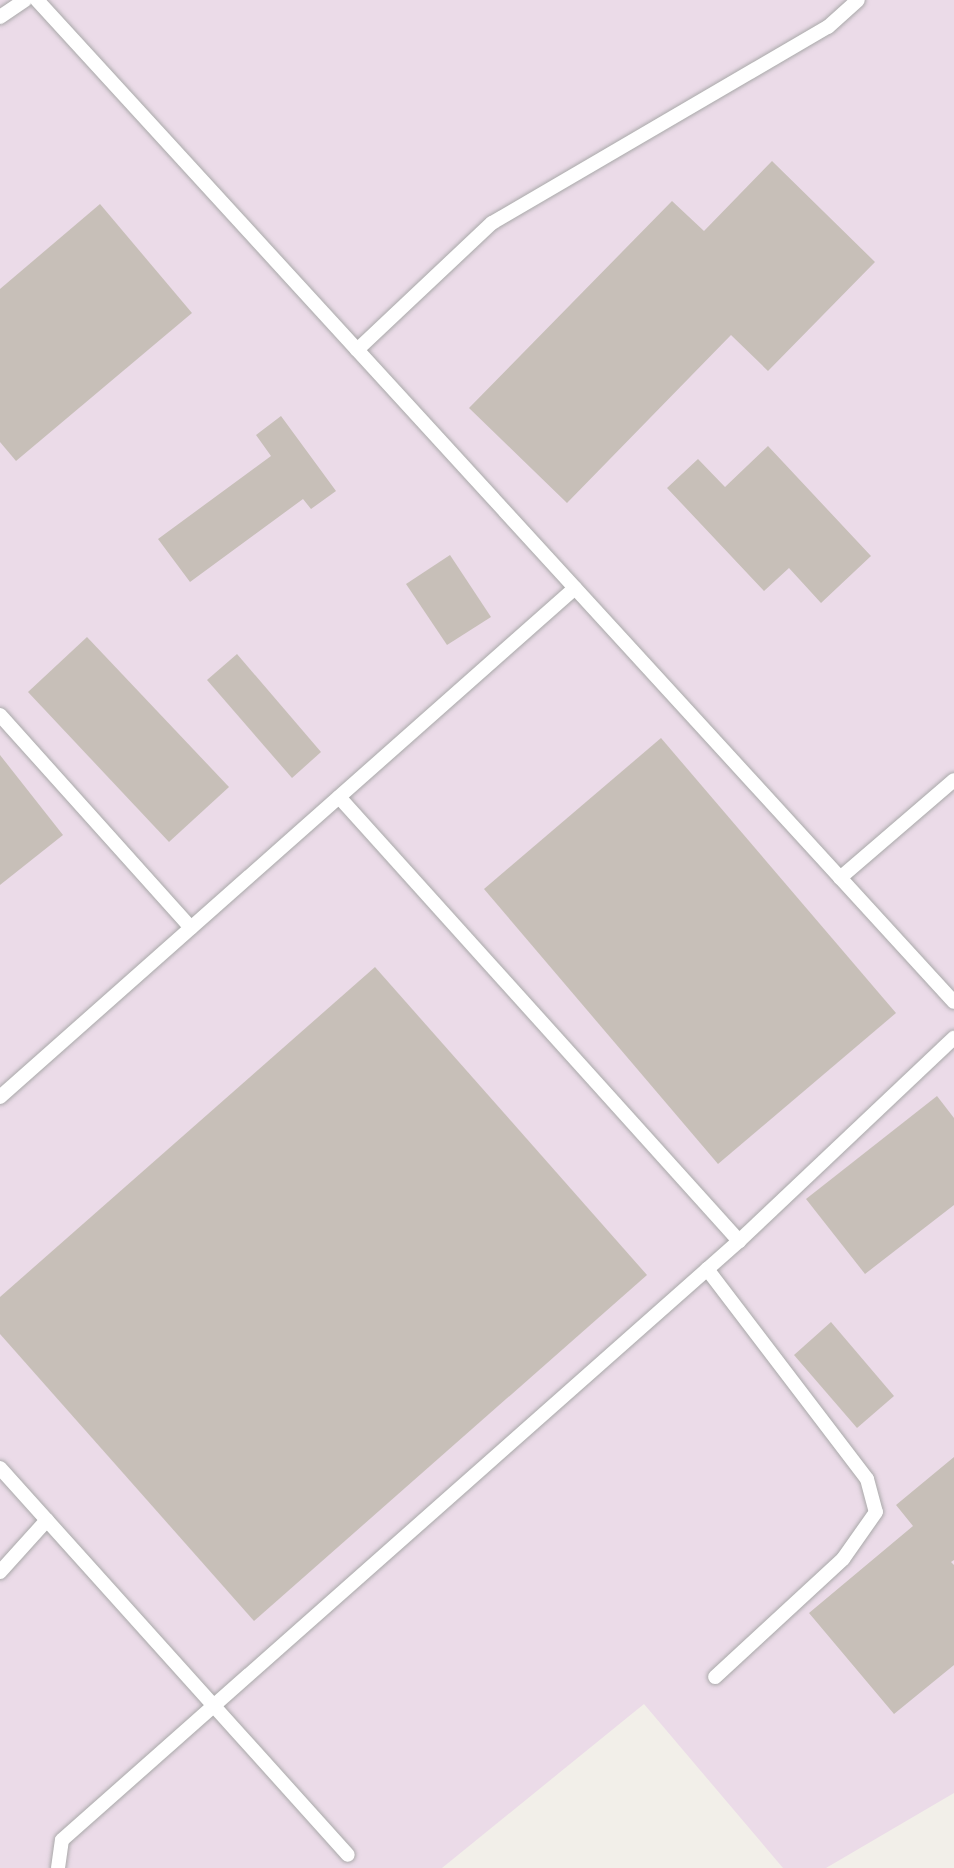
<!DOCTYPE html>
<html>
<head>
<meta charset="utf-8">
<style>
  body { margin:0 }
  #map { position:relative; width:954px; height:1868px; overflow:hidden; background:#f2efe9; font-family:"Fira Sans Condensed",sans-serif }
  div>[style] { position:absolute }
  .industrial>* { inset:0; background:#ebdbe8 }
  .building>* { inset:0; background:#c7bfb8 }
  .roads { filter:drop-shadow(0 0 2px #a9a9a9) drop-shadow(0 0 2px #a9a9a9) }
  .service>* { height:14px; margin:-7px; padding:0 7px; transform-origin:7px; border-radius:7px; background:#fff }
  span { translate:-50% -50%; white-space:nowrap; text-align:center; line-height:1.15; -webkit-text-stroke:7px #fff; paint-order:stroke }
</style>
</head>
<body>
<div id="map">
  <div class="industrial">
    <div style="clip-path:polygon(0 0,954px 0,954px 1793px,826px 1868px,783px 1868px,644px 1704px,442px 1868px,0 1868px)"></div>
  </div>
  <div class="building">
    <div style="clip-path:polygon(772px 161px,875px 262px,768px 371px,731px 335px,567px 503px,469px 408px,672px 201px,704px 231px)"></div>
    <div style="clip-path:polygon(100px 204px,192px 313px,16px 461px,0 442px,0 289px)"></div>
    <div style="clip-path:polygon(281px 416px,336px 491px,311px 509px,303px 499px,190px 582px,158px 539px,271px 456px,256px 435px)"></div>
    <div style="clip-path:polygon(768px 446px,871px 556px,821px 603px,789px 568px,764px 591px,667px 488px,698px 459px,725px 487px)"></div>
    <div style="clip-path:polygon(450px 555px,491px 617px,447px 645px,406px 584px)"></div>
    <div style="clip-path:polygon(87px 637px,229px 787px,169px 842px,28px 692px)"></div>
    <div style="clip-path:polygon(237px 654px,321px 752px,292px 778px,207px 680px)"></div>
    <div style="clip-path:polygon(661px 738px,896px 1013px,718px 1164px,484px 889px)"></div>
    <div style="clip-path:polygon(0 755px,63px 835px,0 885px)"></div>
    <div style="clip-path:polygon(375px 967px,647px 1275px,254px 1621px,0 1334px,0 1297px)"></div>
    <div style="clip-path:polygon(937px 1096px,954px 1118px,954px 1205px,865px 1274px,806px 1199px)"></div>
    <div style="clip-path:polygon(831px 1322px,894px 1396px,857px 1428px,794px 1355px)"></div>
    <div style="clip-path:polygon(954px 1457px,954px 1560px,951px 1562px,954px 1565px,954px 1665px,894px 1714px,809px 1613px,913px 1526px,896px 1505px)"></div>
  </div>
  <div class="roads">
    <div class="service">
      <div style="left:37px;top:0;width:1358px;rotate:47.54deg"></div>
      <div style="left:0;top:17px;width:30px;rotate:-34deg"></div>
      <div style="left:357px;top:350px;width:185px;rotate:-43.3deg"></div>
      <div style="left:492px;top:223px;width:389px;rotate:-30.3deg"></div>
      <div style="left:828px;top:27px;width:40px;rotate:-42deg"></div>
      <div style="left:0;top:715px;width:286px;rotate:48.1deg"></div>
      <div style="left:339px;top:797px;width:598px;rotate:47.98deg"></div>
      <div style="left:840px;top:878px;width:150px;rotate:-40.7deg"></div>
      <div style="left:0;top:1097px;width:768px;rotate:-41.52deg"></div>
      <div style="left:707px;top:1269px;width:264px;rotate:52.7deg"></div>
      <div style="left:867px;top:1479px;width:34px;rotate:75deg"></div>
      <div style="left:876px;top:1512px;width:57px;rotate:125.1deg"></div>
      <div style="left:843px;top:1559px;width:174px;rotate:137.3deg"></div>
      <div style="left:0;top:1468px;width:520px;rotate:48.04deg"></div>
      <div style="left:0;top:1572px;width:70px;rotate:-47.9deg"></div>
      <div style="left:58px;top:1868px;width:28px;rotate:-82deg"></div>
      <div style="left:62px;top:1840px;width:904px;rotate:-41.5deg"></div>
      <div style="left:739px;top:1241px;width:296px;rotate:-43.4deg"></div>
    </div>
  </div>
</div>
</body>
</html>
